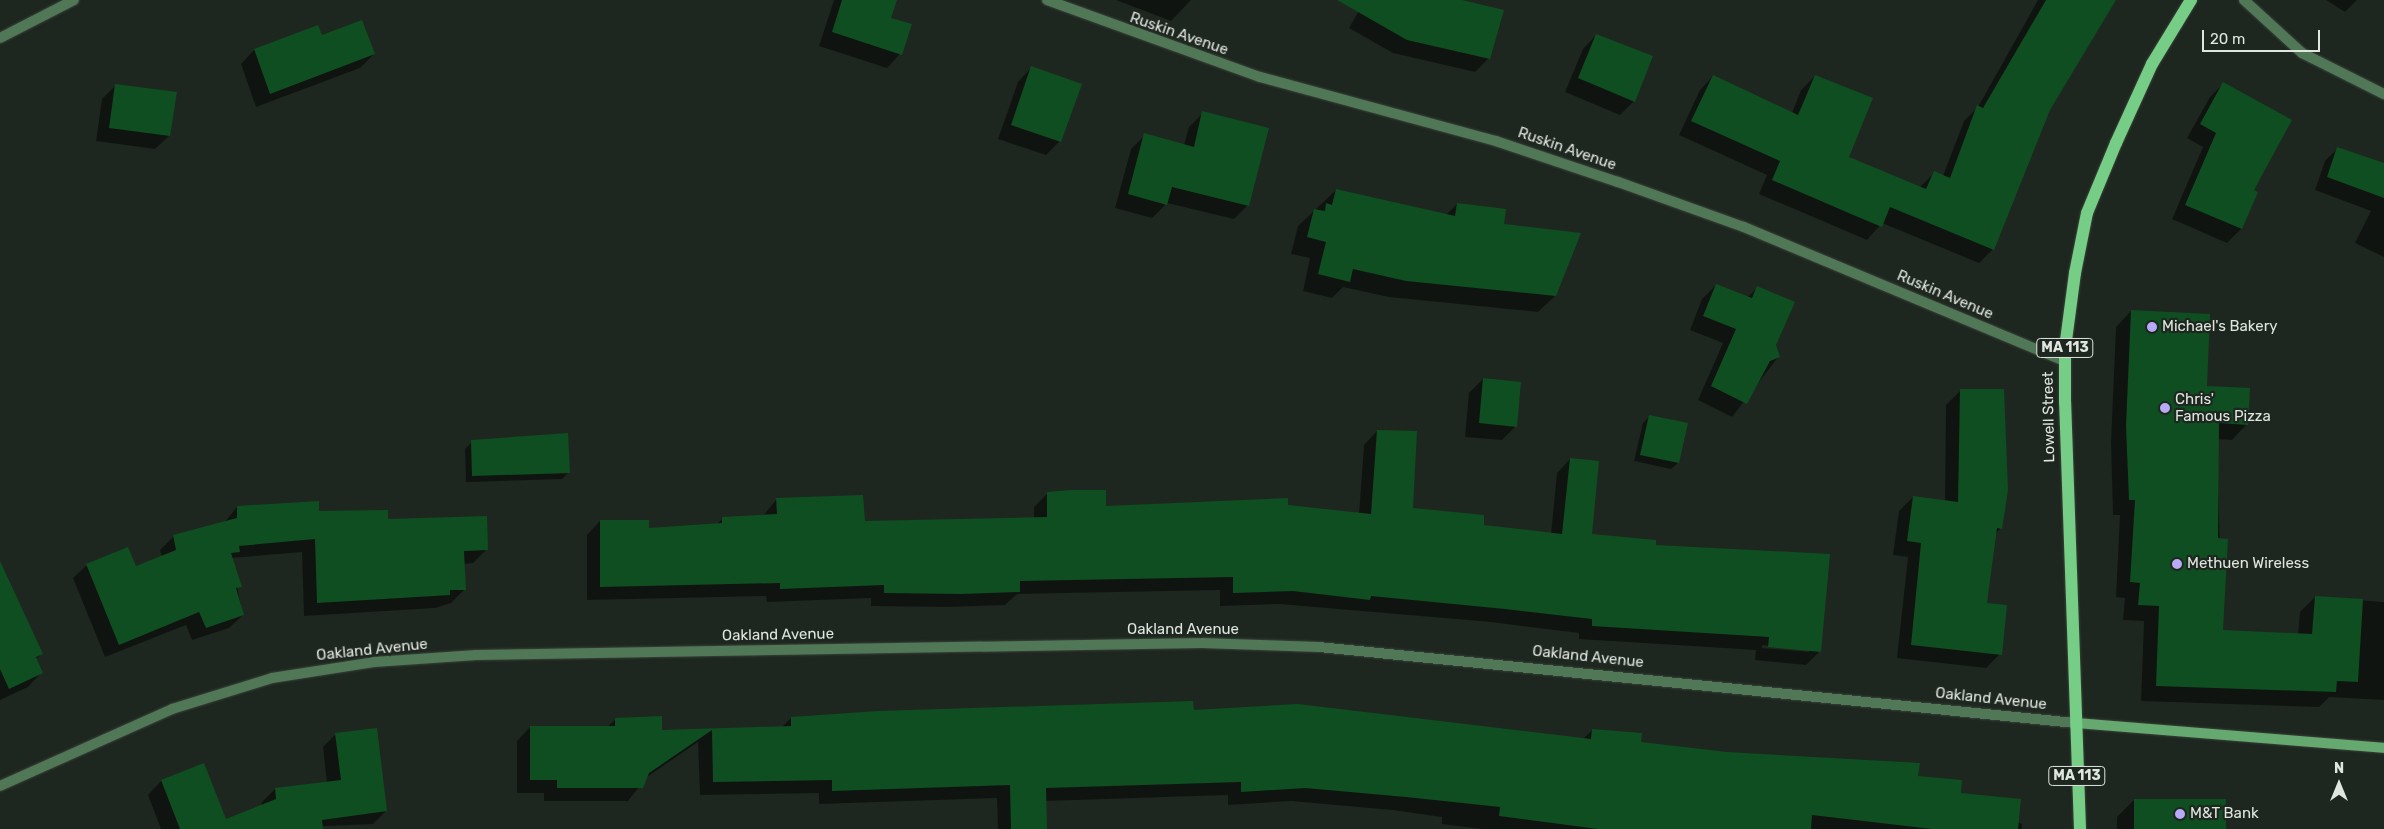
<!DOCTYPE html>
<html>
<head>
<meta charset="utf-8">
<style>
  body { margin:0 }
  #map { position:relative; width:2384px; height:829px; overflow:hidden; background:#1e271f; font-family:Rubik,sans-serif }
  div>[style] { position:absolute }
  .shadow>* { inset:0; background:#0007 }
  .building>* { inset:0; background:#0f4e21 }
  .roads { filter:drop-shadow(0 0 1px #39423a) drop-shadow(0 0 1px #39423a) }
  .street>* { height:10px; margin:-5px; padding:0 5px; transform-origin:5px; border-radius:5px; background:#507856 }
  .secondary>* { height:10px; margin:-5px; padding:0 5px; transform-origin:5px; border-radius:5px; background:#65a870 }
  .primary>* { height:12px; margin:-6px; padding:0 6px; transform-origin:6px; border-radius:6px; background:#76cd85 }
  .dots>* { width:14px; height:14px; translate:-50% -50%; box-sizing:border-box; border:2px solid #1e271f; border-radius:50% }
  span { translate:-50% -50%; white-space:nowrap; text-align:center; line-height:1.15; -webkit-text-stroke:4.5px #1e271f; paint-order:stroke }
  .shield-label span { padding:1px 4px; background:#1e271f; border:1px solid; border-radius:4px; -webkit-text-stroke-width:0 }
  .shield-label { font-size:14px; color:#dfe5df; font-weight:700 }
  .street-label { font-size:15px; color:#dfe5df }
  .poi-label { font-size:15px; color:#dfe5df }
  .left { translate:0 -50%; text-align:left }
  .north { position:absolute; left:2314px; top:759px; width:50px; height:50px; -webkit-text-stroke:4px #1e271f; paint-order:stroke; rotate:0deg; font-size:14px; font-weight:700; line-height:20px; text-align:center; color:#dfe5df }
  .north::after { content:''; display:block; margin:auto; width:18px; height:22px; background:#dfe5df; clip-path:polygon(50% 0,100% 100%,50% 72%,0 100%) }
  .scale { position:absolute; left:2202px; top:30px; width:118px; height:22px; box-sizing:border-box; border:2px solid #dfe5df; border-top:0; padding-left:6px; font-size:15px; line-height:18px; white-space:nowrap; color:#dfe5df; -webkit-text-stroke:4px #1e271f; paint-order:stroke }
</style>
</head>
<body>
<div id="map">
  <div class="shadow">
    <div style="clip-path:polygon(834px 0,896px 0,890px 19px,900px 54px,887px 68px,819px 46px)"></div>
    <div style="clip-path:polygon(1116px 0,1191px 0,1171px 21px)"></div>
    <div style="clip-path:polygon(1365px 0,1456px 0,1489px 58px,1475px 72px,1393px 53px,1349px 28px)"></div>
    <div style="clip-path:polygon(2038px 0,2114px 0,2048px 109px,1993px 249px,1979px 263px,1882px 223px,1867px 240px,1759px 194px,1767px 175px,1679px 135px,1700px 90px,1713px 76px,1792px 113px,1801px 90px,1815px 76px,1847px 157px,1920px 187px,1934px 173px,1943px 176px,1964px 121px,1978px 107px)"></div>
    <div style="clip-path:polygon(2326px 0,2357px 0,2345px 12px)"></div>
    <div style="clip-path:polygon(317px 27px,321px 37px,374px 54px,360px 68px,256px 107px,241px 64px,254px 50px)"></div>
    <div style="clip-path:polygon(1596px 35px,1634px 101px,1620px 115px,1565px 92px,1583px 49px)"></div>
    <div style="clip-path:polygon(1031px 68px,1060px 141px,1046px 155px,998px 139px,1018px 82px)"></div>
    <div style="clip-path:polygon(2224px 83px,2252px 190px,2257px 192px,2241px 229px,2227px 243px,2172px 219px,2203px 147px,2187px 138px,2210px 97px)"></div>
    <div style="clip-path:polygon(116px 85px,169px 136px,155px 149px,96px 141px,102px 99px)"></div>
    <div style="clip-path:polygon(1203px 113px,1248px 205px,1234px 219px,1167px 203px,1152px 218px,1115px 208px,1131px 149px,1145px 135px,1184px 145px,1189px 127px)"></div>
    <div style="clip-path:polygon(2338px 148px,2384px 164px,2384px 257px,2355px 243px,2371px 211px,2315px 190px,2325px 161px)"></div>
    <div style="clip-path:polygon(1336px 190px,1446px 215px,1457px 204px,1503px 225px,1555px 296px,1538px 312px,1389px 297px,1343px 287px,1332px 298px,1303px 291px,1310px 258px,1291px 254px,1298px 226px)"></div>
    <div style="clip-path:polygon(1716px 285px,1747px 298px,1757px 288px,1779px 356px,1732px 417px,1698px 400px,1723px 343px,1690px 330px,1702px 299px)"></div>
    <div style="clip-path:polygon(2131px 311px,2247px 424px,2232px 440px,2217px 439px,2222px 631px,2298px 635px,2300px 612px,2315px 597px,2384px 602px,2384px 712px,2384px 700px,2329px 697px,2319px 707px,2141px 701px,2144px 621px,2123px 620px,2125px 598px,2116px 597px,2120px 515px,2113px 515px,2111px 442px,2116px 327px)"></div>
    <div style="clip-path:polygon(1483px 379px,1516px 426px,1502px 440px,1465px 437px,1469px 393px)"></div>
    <div style="clip-path:polygon(1960px 391px,2001px 528px,1994px 535px,1985px 604px,2000px 654px,1986px 668px,1897px 658px,1908px 557px,1893px 555px,1899px 511px,1913px 497px,1945px 502px,1946px 405px)"></div>
    <div style="clip-path:polygon(1650px 416px,1678px 463px,1671px 469px,1634px 461px,1643px 423px)"></div>
    <div style="clip-path:polygon(evenodd,1377px 431px,1411px 509px,1482px 526px,1551px 534px,1557px 473px,1570px 459px,1590px 535px,1654px 546px,1820px 651px,1806px 665px,1755px 660px,1756px 650px,1579px 639px,1579px 633px,1491px 622px,1279px 604px,1220px 606px,1220px 590px,1017px 594px,1005px 605px,947px 607px,871px 606px,871px 598px,767px 602px,766px 596px,587px 600px,587px 535px,600px 521px,648px 529px,716px 525px,722px 519px,763px 516px,776px 500px,863px 522px,1034px 519px,1034px 507px,1048px 493px,1105px 507px,1287px 506px,1359px 514px,1364px 445px,1377px 431px,1762px 645px,1809px 650px,1809px 652px,1762px 648px,1762px 645px)"></div>
    <div style="clip-path:polygon(472px 442px,569px 472px,562px 479px,466px 482px,465px 449px)"></div>
    <div style="clip-path:polygon(237px 507px,387px 521px,487px 549px,473px 563px,463px 564px,465px 589px,451px 603px,435px 608px,304px 616px,302px 552px,231px 558px,243px 615px,229px 628px,192px 640px,186px 625px,105px 657px,73px 578px,87px 565px,135px 567px,162px 557px,160px 550px,174px 536px,224px 523px)"></div>
    <div style="clip-path:polygon(0 605px,41px 654px,35px 660px,41px 673px,28px 687px,0 700px)"></div>
    <div style="clip-path:polygon(1193px 711px,1583px 739px,1592px 730px,1640px 743px,1917px 777px,2022px 824px,2022px 829px,1482px 829px,1442px 824px,1442px 817px,1392px 810px,1291px 801px,1228px 805px,1228px 795px,1045px 801px,1045px 829px,998px 829px,997px 798px,819px 804px,819px 793px,700px 795px,698px 742px,647px 777px,628px 801px,544px 801px,544px 793px,517px 793px,517px 741px,530px 727px,607px 727px,616px 719px,661px 731px,782px 727px,791px 718px)"></div>
    <div style="clip-path:polygon(336px 734px,386px 811px,373px 824px,257px 829px,262px 802px,275px 789px,327px 783px,323px 747px)"></div>
    <div style="clip-path:polygon(203px 765px,228px 829px,161px 829px,148px 795px,161px 781px)"></div>
    <div style="clip-path:polygon(2134px 800px,2224px 829px,2117px 829px,2117px 817px)"></div>
  </div>
  <div class="building">
    <div style="clip-path:polygon(842px 0,897px 0,891px 18px,912px 24px,902px 55px,832px 32px)"></div>
    <div style="clip-path:polygon(1337px 0,1462px 0,1504px 10px,1490px 59px,1407px 40px)"></div>
    <div style="clip-path:polygon(2046px 0,2116px 0,2050px 110px,1994px 250px,1890px 207px,1882px 227px,1851px 214px,1772px 180px,1780px 161px,1691px 121px,1713px 75px,1798px 115px,1815px 75px,1873px 98px,1849px 157px,1926px 189px,1934px 171px,1950px 178px,1977px 105px,1983px 108px)"></div>
    <div style="clip-path:polygon(362px 20px,375px 54px,270px 94px,254px 49px,318px 25px,322px 35px)"></div>
    <div style="clip-path:polygon(1596px 34px,1653px 56px,1635px 102px,1578px 78px)"></div>
    <div style="clip-path:polygon(1031px 66px,1082px 84px,1061px 142px,1011px 125px)"></div>
    <div style="clip-path:polygon(2223px 82px,2292px 120px,2254px 190px,2258px 192px,2242px 229px,2185px 205px,2216px 133px,2200px 124px)"></div>
    <div style="clip-path:polygon(115px 84px,177px 92px,170px 136px,109px 128px)"></div>
    <div style="clip-path:polygon(1202px 111px,1269px 128px,1249px 206px,1172px 187px,1167px 205px,1128px 194px,1144px 133px,1194px 147px)"></div>
    <div style="clip-path:polygon(2337px 147px,2384px 163px,2384px 198px,2327px 177px)"></div>
    <div style="clip-path:polygon(1336px 189px,1455px 216px,1457px 203px,1506px 209px,1504px 224px,1581px 233px,1556px 296px,1406px 281px,1353px 269px,1350px 282px,1318px 274px,1326px 242px,1307px 237px,1314px 209px,1325px 211px,1326px 203px,1332px 205px)"></div>
    <div style="clip-path:polygon(1716px 284px,1752px 298px,1757px 286px,1795px 302px,1776px 345px,1780px 357px,1770px 361px,1747px 404px,1711px 386px,1736px 329px,1703px 316px)"></div>
    <div style="clip-path:polygon(2131px 310px,2210px 314px,2207px 386px,2250px 388px,2248px 425px,2219px 423px,2218px 538px,2228px 539px,2223px 630px,2312px 634px,2315px 596px,2363px 599px,2358px 682px,2337px 681px,2336px 692px,2156px 686px,2159px 606px,2138px 605px,2140px 583px,2130px 582px,2135px 500px,2129px 500px,2126px 426px)"></div>
    <div style="clip-path:polygon(1483px 378px,1521px 382px,1517px 427px,1479px 423px)"></div>
    <div style="clip-path:polygon(1960px 389px,2004px 389px,2008px 490px,2002px 529px,1997px 528px,1987px 603px,2007px 605px,2002px 655px,1911px 645px,1921px 543px,1907px 541px,1913px 496px,1958px 502px)"></div>
    <div style="clip-path:polygon(1649px 415px,1688px 423px,1679px 463px,1640px 455px)"></div>
    <div style="clip-path:polygon(1377px 430px,1417px 431px,1413px 508px,1484px 515px,1484px 525px,1562px 534px,1570px 458px,1599px 461px,1592px 534px,1656px 540px,1656px 545px,1830px 554px,1821px 652px,1768px 647px,1769px 637px,1592px 626px,1592px 619px,1505px 609px,1371px 596px,1370px 600px,1293px 591px,1233px 593px,1233px 577px,1020px 581px,1020px 592px,961px 594px,884px 593px,884px 585px,780px 589px,780px 583px,600px 587px,600px 520px,649px 520px,649px 528px,722px 523px,722px 517px,777px 514px,776px 498px,863px 495px,865px 521px,1047px 517px,1047px 492px,1071px 490px,1106px 490px,1106px 506px,1288px 498px,1288px 505px,1371px 514px)"></div>
    <div style="clip-path:polygon(568px 433px,570px 473px,472px 476px,471px 440px)"></div>
    <div style="clip-path:polygon(319px 501px,319px 511px,388px 510px,388px 519px,487px 516px,488px 550px,464px 551px,466px 590px,450px 590px,450px 595px,317px 603px,315px 539px,239px 546px,240px 552px,231px 553px,242px 587px,236px 588px,244px 615px,206px 628px,199px 612px,119px 645px,86px 564px,128px 547px,136px 566px,176px 550px,173px 535px,237px 518px,237px 506px)"></div>
    <div style="clip-path:polygon(0 561px,43px 654px,36px 657px,43px 673px,9px 689px,0 669px)"></div>
    <div style="clip-path:polygon(1193px 701px,1194px 710px,1298px 704px,1591px 739px,1592px 729px,1642px 733px,1641px 742px,1727px 752px,1920px 763px,1918px 776px,1962px 780px,1961px 793px,2021px 799px,2018px 829px,1932px 829px,1812px 815px,1811px 829px,1598px 829px,1499px 816px,1500px 807px,1406px 797px,1305px 788px,1241px 792px,1241px 782px,1046px 788px,1047px 829px,1011px 829px,1010px 785px,832px 791px,832px 780px,713px 782px,712px 730px,649px 773px,643px 788px,557px 788px,557px 780px,530px 780px,530px 726px,615px 726px,615px 718px,662px 716px,662px 730px,791px 726px,791px 717px,879px 711px)"></div>
    <div style="clip-path:polygon(377px 728px,387px 811px,322px 820px,323px 829px,180px 829px,161px 780px,204px 763px,226px 819px,276px 799px,275px 788px,341px 780px,335px 733px)"></div>
    <div style="clip-path:polygon(2134px 799px,2226px 799px,2226px 829px,2134px 829px)"></div>
  </div>
  <div class="roads">
    <div class="street">
      <div style="left:1047px;top:0;width:226px;rotate:19.9deg"></div>
      <div style="left:1260px;top:77px;width:245px;rotate:15.2deg"></div>
      <div style="left:1496px;top:141px;width:129px;rotate:18.6deg"></div>
      <div style="left:1618px;top:182px;width:134px;rotate:19.7deg"></div>
      <div style="left:1744px;top:227px;width:348px;rotate:22.7deg"></div>
      <div style="left:2244px;top:0;width:79px;rotate:42.4deg"></div>
      <div style="left:2302px;top:53px;width:92px;rotate:26.6deg"></div>
      <div style="left:0;top:38px;width:83px;rotate:-27.2deg"></div>
      <div style="left:0;top:786px;width:188px;rotate:-24.1deg"></div>
      <div style="left:172px;top:709px;width:105px;rotate:-17.2deg"></div>
      <div style="left:272px;top:678px;width:103px;rotate:-8.9deg"></div>
      <div style="left:374px;top:662px;width:103px;rotate:-3.9deg"></div>
      <div style="left:477px;top:655px;width:725px;rotate:-0.95deg"></div>
      <div style="left:1202px;top:643px;width:117px;rotate:2deg"></div>
      <div style="left:1319px;top:647px;width:760px;rotate:5.74deg"></div>
    </div>
    <div class="secondary">
      <div style="left:2075px;top:723px;width:310px;rotate:4.6deg"></div>
    </div>
    <div class="primary">
      <div style="left:2080px;top:829px;width:427px;rotate:-92deg"></div>
      <div style="left:2065px;top:402px;width:54px;rotate:-90deg"></div>
      <div style="left:2065px;top:348px;width:76px;rotate:-82.4deg"></div>
      <div style="left:2075px;top:273px;width:61px;rotate:-78.7deg"></div>
      <div style="left:2087px;top:213px;width:76px;rotate:-67.5deg"></div>
      <div style="left:2116px;top:143px;width:87px;rotate:-65.5deg"></div>
      <div style="left:2152px;top:64px;width:75px;rotate:-58.6deg"></div>
    </div>
  </div>
  <div class="dots">
    <div style="left:2152px;top:327px;background:#b7abf7"></div>
    <div style="left:2165px;top:408px;background:#b7abf7"></div>
    <div style="left:2177px;top:564px;background:#b7abf7"></div>
    <div style="left:2180px;top:814px;background:#b7abf7"></div>
  </div>
  <div class="shield-label">
    <span style="left:2065px;top:348px">MA 113</span>
    <span style="left:2077px;top:776px">MA 113</span>
  </div>
  <div class="street-label">
    <span style="left:1179px;top:34px;rotate:19deg">Ruskin Avenue</span>
    <span style="left:1567px;top:149px;rotate:19deg">Ruskin Avenue</span>
    <span style="left:1945px;top:295px;rotate:23deg">Ruskin Avenue</span>
    <span style="left:2049px;top:417px;rotate:-91deg">Lowell Street</span>
    <span style="left:1183px;top:630px">Oakland Avenue</span>
    <span style="left:778px;top:635px;rotate:-1deg">Oakland Avenue</span>
    <span style="left:372px;top:650px;rotate:-6deg">Oakland Avenue</span>
    <span style="left:1588px;top:657px;rotate:6deg">Oakland Avenue</span>
    <span style="left:1991px;top:699px;rotate:6deg">Oakland Avenue</span>
  </div>
  <div class="poi-label">
    <span class="left" style="left:2162px;top:327px">Michael's Bakery</span>
    <span class="left" style="left:2175px;top:408px">Chris'<br>Famous Pizza</span>
    <span class="left" style="left:2187px;top:564px">Methuen Wireless</span>
    <span class="left" style="left:2190px;top:814px">M&amp;T Bank</span>
  </div>
  <div class="north">N</div>
  <div class="scale">20 m</div>
</div>
</body>
</html>
